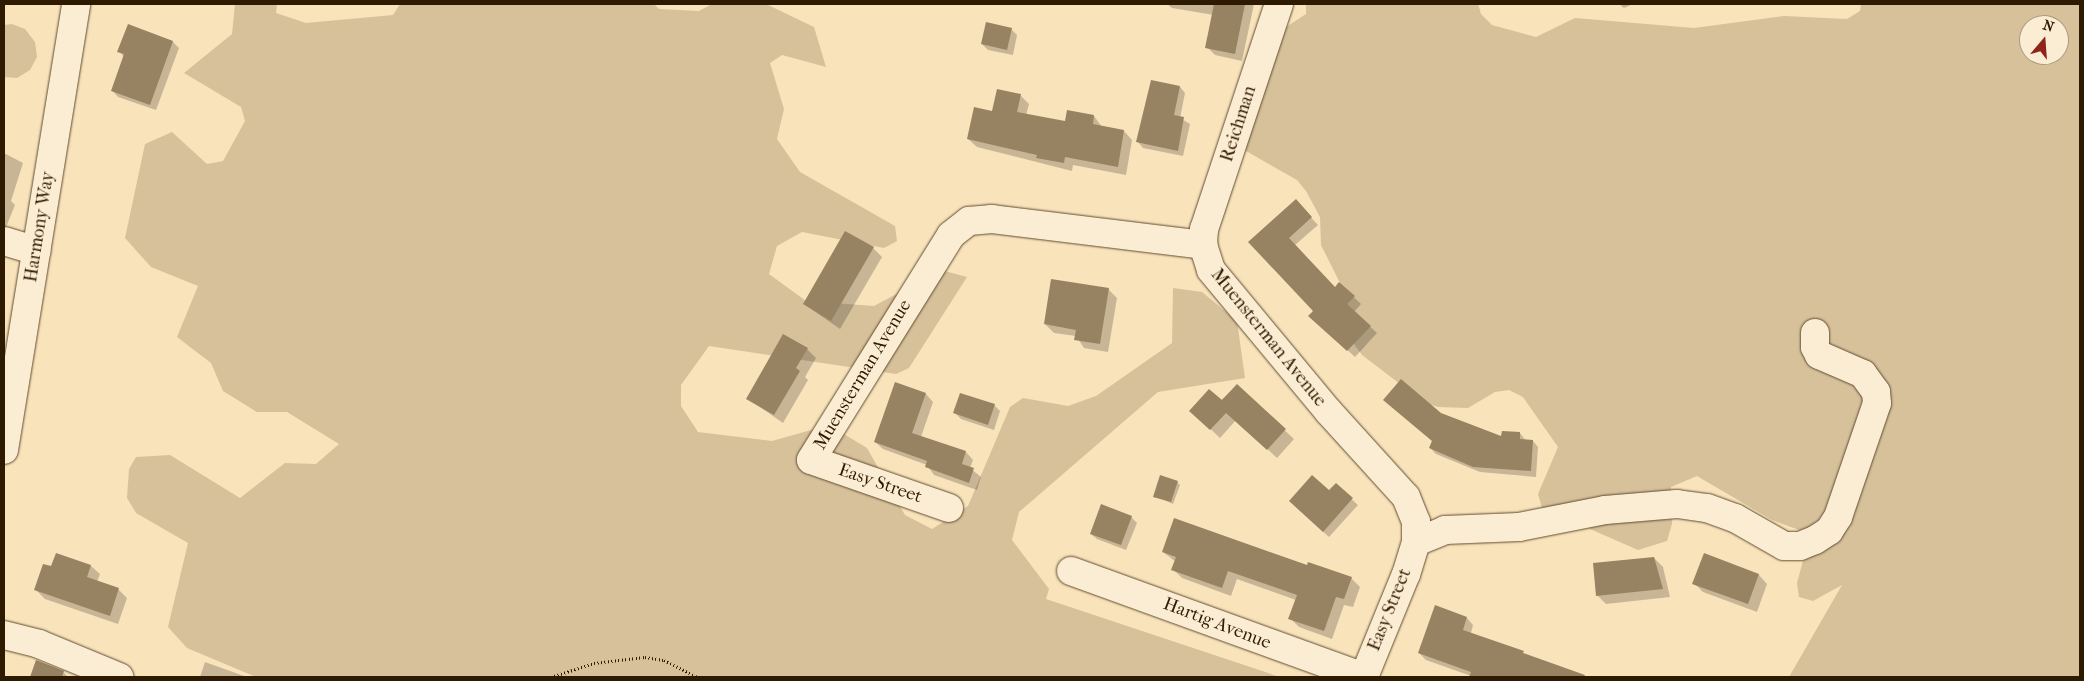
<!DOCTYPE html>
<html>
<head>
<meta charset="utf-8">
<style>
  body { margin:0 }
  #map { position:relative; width:2084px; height:681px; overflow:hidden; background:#f9e3bb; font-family:"IM FELL French Canon",serif }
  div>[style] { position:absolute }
  .green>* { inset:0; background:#d6c19b }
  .shadow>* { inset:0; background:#0003 }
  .building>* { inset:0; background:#978361 }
  .path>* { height:3px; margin-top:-1.5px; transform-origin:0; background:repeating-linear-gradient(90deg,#2d1a00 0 1px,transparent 0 3.5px) }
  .roads { filter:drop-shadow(0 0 1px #604c2f) drop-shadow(0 0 1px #604c2f) }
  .minor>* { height:28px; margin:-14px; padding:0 14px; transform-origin:14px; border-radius:14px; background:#fbedd3 }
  span { translate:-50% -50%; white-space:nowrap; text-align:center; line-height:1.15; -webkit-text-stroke:5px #fbedd3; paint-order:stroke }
  .street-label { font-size:18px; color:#2d1a00 }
  .frame { position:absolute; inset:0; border:5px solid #2d1a00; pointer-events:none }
  .north { position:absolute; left:2019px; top:15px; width:50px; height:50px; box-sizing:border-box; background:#fbedd3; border:1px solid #a9997f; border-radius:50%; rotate:18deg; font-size:14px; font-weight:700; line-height:20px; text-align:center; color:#2d1a00 }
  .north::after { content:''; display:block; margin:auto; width:18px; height:22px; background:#8f2418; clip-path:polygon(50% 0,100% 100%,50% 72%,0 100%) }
</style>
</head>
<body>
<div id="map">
  <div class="green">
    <div style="clip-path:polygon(235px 4px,277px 4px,276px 13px,306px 23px,393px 15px,400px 4px,654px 4px,659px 9px,699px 11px,712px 4px,766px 4px,814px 27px,826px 67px,782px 55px,770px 63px,784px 109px,777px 139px,800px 172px,895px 226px,897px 241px,884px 248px,802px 232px,777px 246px,769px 274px,806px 301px,874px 306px,941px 270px,967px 277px,909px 368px,896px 374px,709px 346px,681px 385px,681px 406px,698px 432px,772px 441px,829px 425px,867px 448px,905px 515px,932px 529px,968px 506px,1010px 407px,1023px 398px,1068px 406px,1096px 396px,1172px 343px,1173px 288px,1202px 292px,1237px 321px,1245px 378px,1158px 392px,1019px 512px,1012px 540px,1049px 589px,1046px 599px,1280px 677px,256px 677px,187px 648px,168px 627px,188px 543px,136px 513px,127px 498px,129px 469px,136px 457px,170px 455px,240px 498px,285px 463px,316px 464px,339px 444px,287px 412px,257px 412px,223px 391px,211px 363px,177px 337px,198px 286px,151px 267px,125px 238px,145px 144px,172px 132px,207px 164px,223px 161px,245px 121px,241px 107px,184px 73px,232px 34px)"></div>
    <div style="clip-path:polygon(evenodd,1306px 4px,1478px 4px,1481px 14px,1492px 25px,1536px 37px,1575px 18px,1694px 28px,1784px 16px,1847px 19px,1860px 11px,1861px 4px,2080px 4px,2080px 677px,1789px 677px,1842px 585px,1813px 601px,1799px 597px,1797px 583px,1808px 542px,1799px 530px,1772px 520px,1697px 476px,1671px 487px,1672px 524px,1667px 541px,1638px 550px,1542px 508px,1538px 494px,1558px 447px,1523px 397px,1509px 390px,1495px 392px,1468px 408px,1438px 407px,1425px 403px,1362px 355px,1354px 344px,1341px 285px,1321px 245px,1320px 217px,1306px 191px,1297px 180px,1246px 151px,1240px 138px,1280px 31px,1306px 14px,1306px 4px,2029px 25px,2059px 25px,2059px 55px,2029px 55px,2029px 25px)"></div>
    <div style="clip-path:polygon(12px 24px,25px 29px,35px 42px,37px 57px,30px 70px,17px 78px,4px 77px,4px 25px)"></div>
  </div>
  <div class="shadow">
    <div style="clip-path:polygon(1167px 4px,1254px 4px,1242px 61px,1215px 55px,1207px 47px,1214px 15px,1172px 8px)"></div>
    <div style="clip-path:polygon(1619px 4px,1633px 4px,1624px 8px)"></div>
    <div style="clip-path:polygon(128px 26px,173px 42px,179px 48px,156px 110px,118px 97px,113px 91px,124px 57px,119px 51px)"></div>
    <div style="clip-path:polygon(1011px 29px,1017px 35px,1013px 55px,988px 50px,982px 44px)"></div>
    <div style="clip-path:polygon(1180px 87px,1185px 93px,1180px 118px,1190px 124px,1183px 156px,1143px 148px,1138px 142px,1144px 110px)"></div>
    <div style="clip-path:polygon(1020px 95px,1029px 104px,1026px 115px,1066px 122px,1094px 116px,1102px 127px,1124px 131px,1132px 140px,1126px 175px,1073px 165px,1072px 171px,977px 147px,968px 139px,993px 112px)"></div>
    <div style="clip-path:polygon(4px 153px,23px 163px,11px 201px,15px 205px,4px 232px)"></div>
    <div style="clip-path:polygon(1302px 208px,1318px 225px,1295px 245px,1335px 289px,1340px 284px,1361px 304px,1354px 312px,1377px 333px,1355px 357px,1317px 322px,1315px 311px,1250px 243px)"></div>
    <div style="clip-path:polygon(873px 248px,882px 257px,840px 329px,804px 304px)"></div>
    <div style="clip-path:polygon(1108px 289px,1117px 298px,1108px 352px,1084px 348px,1076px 336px,1054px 333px,1045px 324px)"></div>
    <div style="clip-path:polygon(807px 349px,816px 358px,805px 377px,808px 380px,783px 423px,748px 399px)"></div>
    <div style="clip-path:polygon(895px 384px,926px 394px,933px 402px,921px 437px,966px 452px,973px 460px,970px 468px,981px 477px,977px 490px,934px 475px,927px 465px,883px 449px,875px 442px)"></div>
    <div style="clip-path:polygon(1237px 386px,1294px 439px,1277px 458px,1236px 420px,1220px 438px,1200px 419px)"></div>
    <div style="clip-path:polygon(994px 405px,1000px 411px,994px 430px,961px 419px,955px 413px)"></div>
    <div style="clip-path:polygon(1440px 414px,1502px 437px,1520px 433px,1526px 441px,1533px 441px,1538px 447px,1536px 477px,1480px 472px,1436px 454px,1430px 448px)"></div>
    <div style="clip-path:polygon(1177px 482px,1180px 485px,1173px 504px,1155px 496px)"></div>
    <div style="clip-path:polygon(1336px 485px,1358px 505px,1329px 537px,1296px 507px,1329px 492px)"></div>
    <div style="clip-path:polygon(1131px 517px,1137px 523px,1126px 550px,1097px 539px,1091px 534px)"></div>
    <div style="clip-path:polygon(1163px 552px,1308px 566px,1351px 578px,1360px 587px,1353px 607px,1344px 605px,1332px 639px,1299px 627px,1290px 618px,1296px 600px,1237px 579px,1231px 596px,1182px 578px,1173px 569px,1176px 562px)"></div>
    <div style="clip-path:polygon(57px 554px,91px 566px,100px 574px,97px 582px,118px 589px,127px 598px,118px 624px,45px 599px,36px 590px,52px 568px)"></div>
    <div style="clip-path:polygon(1654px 558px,1663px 567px,1670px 597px,1606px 604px,1597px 595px)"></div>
    <div style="clip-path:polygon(1759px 575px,1767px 584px,1757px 612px,1703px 592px,1694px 583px)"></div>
    <div style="clip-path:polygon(1467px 618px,1473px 625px,1471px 633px,1573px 677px,1474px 677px,1426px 660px,1419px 653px)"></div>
    <div style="clip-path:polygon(37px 661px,63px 672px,68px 677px,32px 677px)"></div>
    <div style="clip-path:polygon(205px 662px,244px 676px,246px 677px,200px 677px)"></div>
  </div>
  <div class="building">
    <div style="clip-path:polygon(1214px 4px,1245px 4px,1235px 54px,1205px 48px)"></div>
    <div style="clip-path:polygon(986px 22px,1012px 28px,1007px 50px,981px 44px)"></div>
    <div style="clip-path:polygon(128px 24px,173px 41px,150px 105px,111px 91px,124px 54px,117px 52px)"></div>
    <div style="clip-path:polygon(1151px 80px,1180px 86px,1174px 115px,1184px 117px,1178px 151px,1136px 142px)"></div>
    <div style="clip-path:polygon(997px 89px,1021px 94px,1017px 112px,1065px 121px,1067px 110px,1094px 115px,1093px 124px,1124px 130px,1118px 167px,1065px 157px,1064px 163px,1036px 158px,1037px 155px,967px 139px,974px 107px,992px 111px)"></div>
    <div style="clip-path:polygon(1296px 199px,1312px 217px,1289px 238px,1335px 287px,1339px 282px,1355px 296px,1347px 304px,1371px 326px,1347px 351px,1308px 316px,1313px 311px,1248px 242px)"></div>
    <div style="clip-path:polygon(845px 231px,874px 247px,831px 321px,803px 304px)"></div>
    <div style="clip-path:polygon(1051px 279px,1109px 288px,1100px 344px,1074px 340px,1076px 330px,1044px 324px)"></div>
    <div style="clip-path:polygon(783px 334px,808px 348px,796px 368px,800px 371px,774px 415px,746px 399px)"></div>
    <div style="clip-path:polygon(1401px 379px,1441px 413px,1501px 436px,1502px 431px,1520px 432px,1520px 439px,1533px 440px,1531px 471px,1473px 467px,1429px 448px,1432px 441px,1383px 400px)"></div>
    <div style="clip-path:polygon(895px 382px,926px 393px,912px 433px,966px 451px,962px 464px,974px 468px,969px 483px,925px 467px,927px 461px,874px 442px)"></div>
    <div style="clip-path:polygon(1237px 384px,1286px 429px,1267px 450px,1226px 413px,1210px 430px,1189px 411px,1209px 389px,1222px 400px)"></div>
    <div style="clip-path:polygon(960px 393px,995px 404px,988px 425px,953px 413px)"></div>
    <div style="clip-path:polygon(1160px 475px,1178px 481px,1171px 502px,1153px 497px)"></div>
    <div style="clip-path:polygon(1312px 475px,1329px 490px,1336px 483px,1353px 498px,1323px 532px,1289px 501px)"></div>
    <div style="clip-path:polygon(1101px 504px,1132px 516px,1121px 545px,1090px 534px)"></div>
    <div style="clip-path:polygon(1174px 518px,1307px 565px,1308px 562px,1352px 577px,1344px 599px,1336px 597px,1324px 631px,1288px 619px,1297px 595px,1228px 571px,1222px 588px,1171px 570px,1176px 557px,1162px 552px)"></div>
    <div style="clip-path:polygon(56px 553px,91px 565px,87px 577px,119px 588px,110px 616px,34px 590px,43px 564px,51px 566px)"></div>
    <div style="clip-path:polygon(1704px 553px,1759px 574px,1748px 604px,1692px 584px)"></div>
    <div style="clip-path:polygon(1654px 557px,1663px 589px,1596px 596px,1593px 563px)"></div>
    <div style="clip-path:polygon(1435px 605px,1467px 617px,1463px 630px,1524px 651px,1523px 653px,1585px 675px,1584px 677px,1469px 677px,1471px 672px,1418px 653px)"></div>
    <div style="clip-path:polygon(36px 660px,64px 671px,62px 677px,30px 677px)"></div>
  </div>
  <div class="path">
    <div style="left:551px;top:677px;width:45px;rotate:-18deg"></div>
    <div style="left:594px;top:663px;width:51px;rotate:-6.7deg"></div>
    <div style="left:645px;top:657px;width:19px;rotate:9deg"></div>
    <div style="left:664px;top:660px;width:37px;rotate:27deg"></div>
  </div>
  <div class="roads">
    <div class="minor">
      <div style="left:1279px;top:4px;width:237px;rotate:108.4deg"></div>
      <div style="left:1204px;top:229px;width:16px;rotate:94deg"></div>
      <div style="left:1203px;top:245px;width:26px;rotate:72deg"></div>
      <div style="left:1211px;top:270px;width:183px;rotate:50.3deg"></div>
      <div style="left:1328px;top:411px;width:116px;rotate:47.8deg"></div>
      <div style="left:1406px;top:497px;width:27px;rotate:68deg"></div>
      <div style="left:1416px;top:522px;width:20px;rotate:90deg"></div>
      <div style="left:1416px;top:542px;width:34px;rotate:107deg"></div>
      <div style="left:1406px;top:574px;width:111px;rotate:112.2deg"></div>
      <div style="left:4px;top:241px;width:34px;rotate:17deg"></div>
      <div style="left:4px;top:450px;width:452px;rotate:-80.8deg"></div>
      <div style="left:949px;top:508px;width:146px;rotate:-160.8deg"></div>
      <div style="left:811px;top:460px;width:265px;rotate:-58.1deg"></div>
      <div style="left:951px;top:235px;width:23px;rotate:-38deg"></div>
      <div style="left:969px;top:221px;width:23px;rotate:-5deg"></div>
      <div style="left:992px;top:219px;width:213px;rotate:7deg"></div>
      <div style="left:1416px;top:542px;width:31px;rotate:-22deg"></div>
      <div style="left:1445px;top:530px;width:74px;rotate:-2.3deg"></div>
      <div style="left:1519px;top:527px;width:88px;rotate:-11.2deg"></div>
      <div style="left:1605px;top:510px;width:72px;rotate:-4.8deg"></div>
      <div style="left:1677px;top:504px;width:30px;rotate:8deg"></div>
      <div style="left:1707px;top:508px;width:30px;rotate:20deg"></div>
      <div style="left:1735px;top:518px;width:56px;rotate:29.7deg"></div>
      <div style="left:1784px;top:546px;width:16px"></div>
      <div style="left:1800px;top:546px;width:16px;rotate:-22deg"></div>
      <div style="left:1815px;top:540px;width:17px;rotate:-33deg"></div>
      <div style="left:1829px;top:531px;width:17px;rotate:-57deg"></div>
      <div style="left:1838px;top:517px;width:120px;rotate:-71.1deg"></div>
      <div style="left:1877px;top:403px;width:11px;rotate:-95deg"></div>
      <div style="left:1876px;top:392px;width:22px;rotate:-126deg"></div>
      <div style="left:1863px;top:374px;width:48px;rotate:-156.6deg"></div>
      <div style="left:1819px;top:355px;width:9px;rotate:-117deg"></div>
      <div style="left:1815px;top:347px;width:14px;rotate:-90deg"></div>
      <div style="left:1071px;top:571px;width:312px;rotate:19.9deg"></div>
      <div style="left:4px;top:635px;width:36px;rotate:14deg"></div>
      <div style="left:39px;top:644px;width:87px;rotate:22.4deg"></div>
    </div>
  </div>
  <div class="street-label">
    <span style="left:1239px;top:124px;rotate:-72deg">Reichman</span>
    <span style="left:40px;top:227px;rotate:-81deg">Harmony Way</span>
    <span style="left:1268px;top:338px;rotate:51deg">Muensterman Avenue</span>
    <span style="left:863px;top:375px;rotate:-59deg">Muensterman Avenue</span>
    <span style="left:880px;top:484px;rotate:19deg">Easy Street</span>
    <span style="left:1390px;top:610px;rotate:-68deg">Easy Street</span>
    <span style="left:1217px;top:624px;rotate:21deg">Hartig Avenue</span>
  </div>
  <div class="frame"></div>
  <div class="north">N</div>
</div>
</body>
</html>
